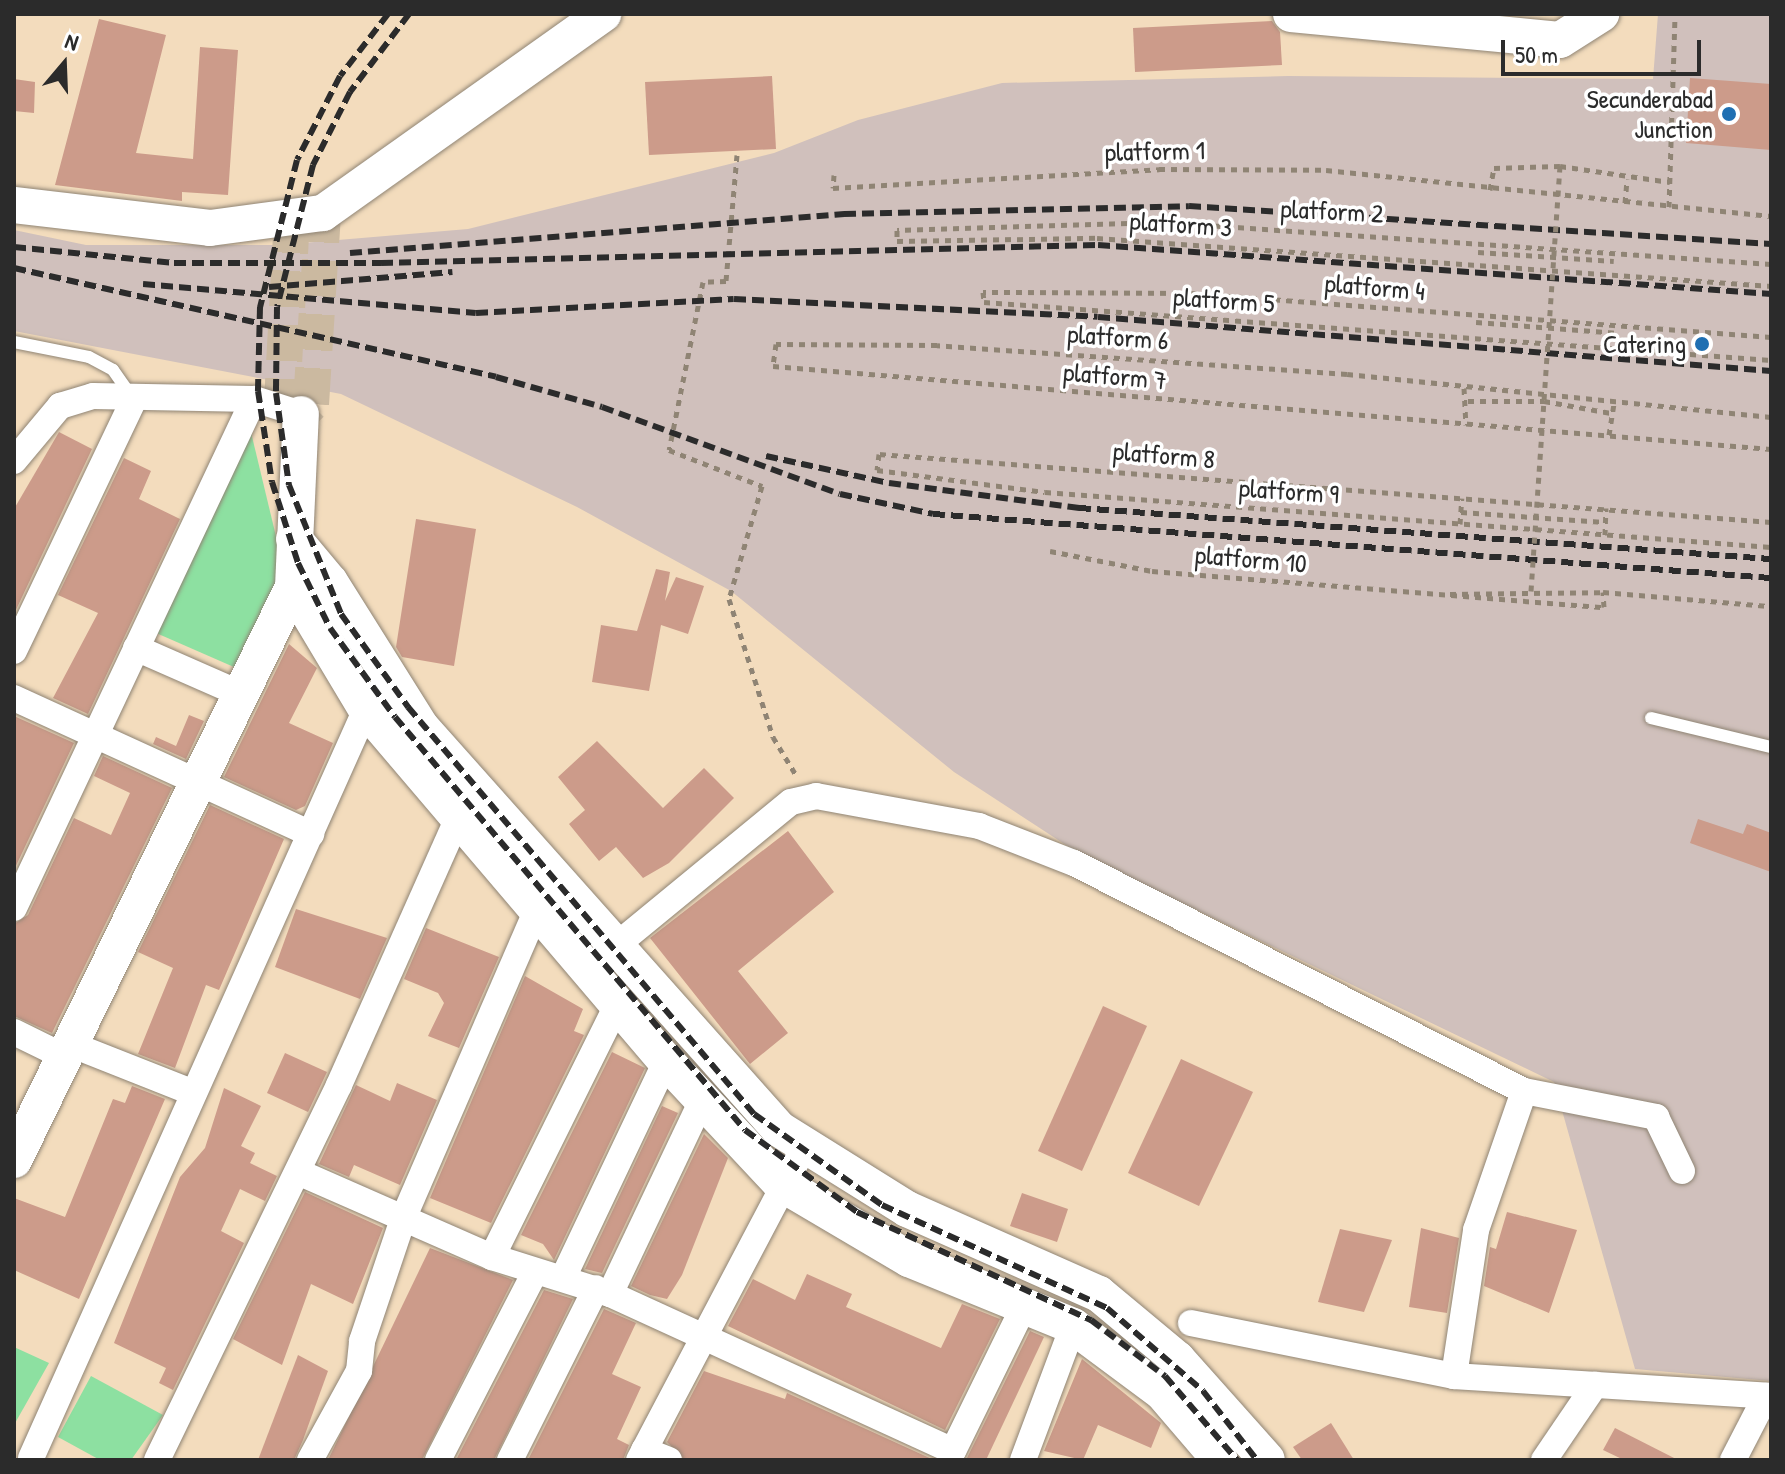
<!DOCTYPE html>
<html>
<head>
<meta charset="utf-8">
<style>
  body { margin:0 }
  #map { position:relative; width:1785px; height:1474px; overflow:hidden; background:#f3dcbd; font-family:"Patrick Hand",sans-serif }
  div>[style] { position:absolute }
  .industrial>* { inset:0; background:#d0c0bc }
  .green>* { inset:0; background:#8de0a1 }
  .building>* { inset:0; background:#cc9b8a }
  .secondary-tunnel>* { height:36px; margin-top:-18px; transform-origin:0; background:repeating-linear-gradient(90deg,#cbb9a0 0 36px,transparent 0 54px) }
  .path>* { height:5px; margin-top:-2.5px; transform-origin:0; background:repeating-linear-gradient(90deg,#8f8474 0 6px,transparent 0 12px) }
  .roads { filter:drop-shadow(0 0 2px #8f8474) drop-shadow(0 0 2px #8f8474) }
  .lane>* { height:12px; margin:-6px; padding:0 6px; transform-origin:6px; border-radius:6px; background:#fff }
  .street>* { height:26px; margin:-13px; padding:0 13px; transform-origin:13px; border-radius:13px; background:#fff }
  .secondary>* { height:36px; margin:-18px; padding:0 18px; transform-origin:18px; border-radius:18px; background:#fff }
  .rail>* { height:6px; margin-top:-3px; transform-origin:0; background:repeating-linear-gradient(90deg,#2b2b2b 0 12px,transparent 0 18px) }
  .path-bridge>* { height:5px; margin-top:-2.5px; transform-origin:0; background:repeating-linear-gradient(90deg,#8f8474 0 6px,transparent 0 12px) }
  .dots>* { width:22px; height:22px; translate:-50% -50%; box-sizing:border-box; border:4px solid #fff; border-radius:50% }
  span { translate:-50% -50%; white-space:nowrap; text-align:center; line-height:1.15; -webkit-text-stroke:7px #fff; paint-order:stroke }
  .poi-label { font-size:26px; color:#2b2b2b }
  .right { translate:-100% -50%; text-align:right }
  .street-label { font-size:26px; color:#2b2b2b }
  .frame { position:absolute; inset:0; border:16px solid #2b2b2b; pointer-events:none }
  .north { position:absolute; left:24px; top:24px; width:80px; height:80px; -webkit-text-stroke:6px #fff; paint-order:stroke; rotate:19deg; font-size:22px; font-weight:700; line-height:32px; text-align:center; color:#2b2b2b }
  .north::after { content:''; display:block; margin:auto; width:28px; height:36px; background:#2b2b2b; clip-path:polygon(50% 0,100% 100%,50% 72%,0 100%) }
  .scale { position:absolute; left:1501px; top:40px; width:200px; height:36px; box-sizing:border-box; border:4px solid #2b2b2b; border-top:0; padding-left:10px; font-size:24px; line-height:28px; white-space:nowrap; color:#2b2b2b; -webkit-text-stroke:6px #fff; paint-order:stroke }
</style>
</head>
<body>
<div id="map">
  <div class="industrial">
    <div style="clip-path:polygon(1658px 14px,1771px 14px,1771px 1381px,1635px 1369px,1554px 1082px,1078px 853px,954px 772px,731px 591px,577px 507px,341px 394px,14px 331px,14px 230px,86px 245px,279px 245px,468px 229px,774px 153px,858px 120px,1002px 83px,1288px 76px,1653px 79px)"></div>
  </div>
  <div class="green">
    <div style="clip-path:polygon(249px 424px,286px 578px,243px 671px,147px 629px)"></div>
    <div style="clip-path:polygon(14px 1347px,49px 1363px,14px 1425px)"></div>
    <div style="clip-path:polygon(91px 1376px,163px 1415px,131px 1460px,100px 1460px,58px 1437px)"></div>
  </div>
  <div class="building">
    <div style="clip-path:polygon(99px 19px,166px 35px,136px 153px,193px 159px,200px 47px,238px 50px,228px 195px,182px 192px,182px 201px,55px 185px)"></div>
    <div style="clip-path:polygon(1272px 21px,1280px 32px,1282px 65px,1135px 72px,1133px 28px)"></div>
    <div style="clip-path:polygon(772px 76px,776px 149px,649px 155px,645px 82px)"></div>
    <div style="clip-path:polygon(1690px 78px,1771px 84px,1771px 150px,1686px 143px)"></div>
    <div style="clip-path:polygon(14px 79px,35px 82px,34px 113px,14px 111px)"></div>
    <div style="clip-path:polygon(59px 432px,92px 449px,14px 614px,14px 509px)"></div>
    <div style="clip-path:polygon(124px 458px,151px 471px,139px 499px,180px 519px,88px 714px,53px 698px,98px 613px,58px 595px)"></div>
    <div style="clip-path:polygon(416px 519px,476px 529px,454px 666px,402px 657px,396px 647px)"></div>
    <div style="clip-path:polygon(656px 569px,670px 572px,665px 601px,676px 577px,704px 586px,688px 634px,661px 625px,649px 691px,592px 682px,601px 625px,637px 631px)"></div>
    <div style="clip-path:polygon(289px 644px,317px 668px,289px 723px,333px 743px,305px 806px,296px 810px,224px 777px)"></div>
    <div style="clip-path:polygon(189px 715px,204px 721px,186px 759px,153px 744px,156px 737px,176px 746px)"></div>
    <div style="clip-path:polygon(14px 716px,74px 743px,14px 870px)"></div>
    <div style="clip-path:polygon(597px 741px,663px 808px,704px 768px,734px 798px,669px 863px,643px 878px,616px 847px,599px 861px,569px 824px,585px 810px,558px 777px)"></div>
    <div style="clip-path:polygon(103px 756px,172px 788px,52px 1033px,14px 1016px,14px 924px,28px 915px,74px 818px,111px 835px,130px 793px,94px 776px)"></div>
    <div style="clip-path:polygon(210px 805px,284px 839px,219px 990px,206px 985px,175px 1068px,138px 1054px,173px 968px,138px 952px)"></div>
    <div style="clip-path:polygon(1698px 819px,1743px 834px,1747px 824px,1771px 833px,1771px 872px,1690px 843px)"></div>
    <div style="clip-path:polygon(788px 831px,834px 892px,738px 971px,788px 1033px,750px 1064px,650px 938px)"></div>
    <div style="clip-path:polygon(296px 909px,387px 938px,360px 999px,275px 967px)"></div>
    <div style="clip-path:polygon(426px 928px,499px 957px,459px 1048px,428px 1036px,444px 1003px,438px 993px,404px 979px)"></div>
    <div style="clip-path:polygon(525px 976px,583px 1009px,574px 1031px,584px 1035px,491px 1223px,430px 1198px)"></div>
    <div style="clip-path:polygon(1103px 1006px,1147px 1026px,1082px 1171px,1038px 1151px)"></div>
    <div style="clip-path:polygon(612px 1052px,645px 1068px,554px 1260px,543px 1244px,521px 1235px)"></div>
    <div style="clip-path:polygon(285px 1053px,327px 1072px,308px 1112px,267px 1093px)"></div>
    <div style="clip-path:polygon(1181px 1059px,1253px 1092px,1199px 1206px,1128px 1173px)"></div>
    <div style="clip-path:polygon(397px 1083px,437px 1100px,400px 1185px,354px 1165px,349px 1177px,319px 1164px,356px 1085px,390px 1101px)"></div>
    <div style="clip-path:polygon(132px 1086px,165px 1099px,79px 1299px,14px 1270px,14px 1198px,65px 1217px,113px 1099px,125px 1103px)"></div>
    <div style="clip-path:polygon(224px 1088px,261px 1106px,241px 1146px,255px 1153px,250px 1163px,277px 1176px,265px 1201px,240px 1189px,221px 1231px,244px 1243px,173px 1390px,159px 1383px,166px 1368px,114px 1343px,180px 1177px,205px 1148px)"></div>
    <div style="clip-path:polygon(662px 1106px,678px 1113px,602px 1273px,585px 1269px)"></div>
    <div style="clip-path:polygon(704px 1134px,728px 1158px,682px 1275px,667px 1299px,650px 1295px,631px 1286px)"></div>
    <div style="clip-path:polygon(305px 1192px,383px 1228px,353px 1304px,311px 1284px,282px 1365px,233px 1339px)"></div>
    <div style="clip-path:polygon(1022px 1193px,1068px 1209px,1057px 1242px,1010px 1226px)"></div>
    <div style="clip-path:polygon(1507px 1212px,1577px 1230px,1549px 1313px,1484px 1286px,1490px 1247px,1496px 1249px)"></div>
    <div style="clip-path:polygon(1421px 1228px,1459px 1238px,1447px 1313px,1409px 1307px)"></div>
    <div style="clip-path:polygon(1340px 1229px,1392px 1240px,1364px 1312px,1318px 1302px)"></div>
    <div style="clip-path:polygon(430px 1248px,513px 1280px,422px 1460px,328px 1460px)"></div>
    <div style="clip-path:polygon(807px 1274px,852px 1294px,846px 1307px,941px 1348px,962px 1304px,1000px 1319px,945px 1430px,728px 1326px,753px 1279px,795px 1300px)"></div>
    <div style="clip-path:polygon(544px 1290px,573px 1299px,494px 1460px,456px 1460px)"></div>
    <div style="clip-path:polygon(604px 1309px,636px 1323px,612px 1374px,641px 1387px,617px 1439px,629px 1445px,623px 1460px,528px 1460px)"></div>
    <div style="clip-path:polygon(1030px 1331px,1044px 1337px,986px 1460px,966px 1460px)"></div>
    <div style="clip-path:polygon(298px 1355px,328px 1371px,303px 1440px,294px 1460px,258px 1460px)"></div>
    <div style="clip-path:polygon(1082px 1359px,1161px 1423px,1151px 1448px,1098px 1425px,1083px 1460px,1044px 1451px)"></div>
    <div style="clip-path:polygon(704px 1371px,785px 1399px,787px 1393px,934px 1460px,685px 1460px,667px 1442px)"></div>
    <div style="clip-path:polygon(1331px 1423px,1354px 1460px,1302px 1460px,1293px 1447px)"></div>
    <div style="clip-path:polygon(1615px 1428px,1678px 1460px,1624px 1460px,1603px 1450px)"></div>
  </div>
  <div class="secondary-tunnel">
    <div style="left:292px;top:217px;width:183px;rotate:93.1deg"></div>
    <div style="left:282px;top:400px;width:24px;rotate:36deg"></div>
    <div style="left:301px;top:414px;width:14px;rotate:-45deg"></div>
    <div style="left:311px;top:404px;width:191px;rotate:-86.4deg"></div>
  </div>
  <div class="path">
    <div style="left:737px;top:155px;width:126px;rotate:95deg"></div>
    <div style="left:726px;top:281px;width:23px;rotate:178deg"></div>
    <div style="left:703px;top:282px;width:171px;rotate:101.4deg"></div>
    <div style="left:669px;top:450px;width:100px;rotate:21.2deg"></div>
    <div style="left:762px;top:486px;width:118px;rotate:106.3deg"></div>
    <div style="left:729px;top:599px;width:145px;rotate:72.3deg"></div>
    <div style="left:773px;top:737px;width:44px;rotate:58.8deg"></div>
    <div style="left:834px;top:175px;width:13px;rotate:94deg"></div>
    <div style="left:833px;top:188px;width:327px;rotate:-3.3deg"></div>
    <div style="left:1159px;top:169px;width:167px;rotate:0.3deg"></div>
    <div style="left:1326px;top:170px;width:447px;rotate:5.9deg"></div>
    <div style="left:1490px;top:190px;width:22px;rotate:-80deg"></div>
    <div style="left:1494px;top:168px;width:66px;rotate:-1.7deg"></div>
    <div style="left:1560px;top:166px;width:111px;rotate:8.3deg"></div>
    <div style="left:1625px;top:203px;width:24px;rotate:-85deg"></div>
    <div style="left:1669px;top:207px;width:193px;rotate:-88.2deg"></div>
    <div style="left:1478px;top:252px;width:136px;rotate:3.8deg"></div>
    <div style="left:1771px;top:264px;width:609px;rotate:-176.05deg"></div>
    <div style="left:1163px;top:222px;width:266px;rotate:178.3deg"></div>
    <div style="left:897px;top:230px;width:11px;rotate:90deg"></div>
    <div style="left:897px;top:241px;width:200px;rotate:-0.9deg"></div>
    <div style="left:1097px;top:238px;width:676px;rotate:4.07deg"></div>
    <div style="left:1476px;top:322px;width:143px;rotate:4.4deg"></div>
    <div style="left:1771px;top:337px;width:583px;rotate:-175.67deg"></div>
    <div style="left:1190px;top:293px;width:207px;rotate:-179.7deg"></div>
    <div style="left:983px;top:292px;width:10px;rotate:84deg"></div>
    <div style="left:984px;top:302px;width:789px;rotate:4.21deg"></div>
    <div style="left:1464px;top:388px;width:37px;rotate:87deg"></div>
    <div style="left:1468px;top:401px;width:76px"></div>
    <div style="left:1544px;top:401px;width:68px;rotate:10.2deg"></div>
    <div style="left:1771px;top:417px;width:426px;rotate:-174.2deg"></div>
    <div style="left:1347px;top:374px;width:411px;rotate:-176deg"></div>
    <div style="left:937px;top:345px;width:161px;rotate:-179.6deg"></div>
    <div style="left:776px;top:344px;width:22px;rotate:98deg"></div>
    <div style="left:773px;top:366px;width:1001px;rotate:4.75deg"></div>
    <div style="left:1609px;top:435px;width:31px;rotate:-81deg"></div>
    <div style="left:1461px;top:512px;width:144px;rotate:4deg"></div>
    <div style="left:1771px;top:522px;width:895px;rotate:-175.64deg"></div>
    <div style="left:879px;top:454px;width:16px;rotate:97deg"></div>
    <div style="left:877px;top:470px;width:169px;rotate:7.5deg"></div>
    <div style="left:1045px;top:492px;width:728px;rotate:4.33deg"></div>
    <div style="left:1460px;top:524px;width:26px;rotate:-86deg"></div>
    <div style="left:1605px;top:535px;width:27px;rotate:-88deg"></div>
    <div style="left:1050px;top:551px;width:104px;rotate:11.1deg"></div>
    <div style="left:1152px;top:571px;width:453px;rotate:4.6deg"></div>
    <div style="left:1604px;top:607px;width:15px;rotate:-94deg"></div>
    <div style="left:1603px;top:592px;width:169px;rotate:4.8deg"></div>
    <div style="left:1450px;top:594px;width:153px;rotate:-0.7deg"></div>
  </div>
  <div class="roads">
    <div class="lane">
      <div style="left:14px;top:342px;width:76px;rotate:11.3deg"></div>
      <div style="left:89px;top:357px;width:27px;rotate:28deg"></div>
      <div style="left:113px;top:370px;width:33px;rotate:55deg"></div>
      <div style="left:1651px;top:718px;width:123px;rotate:13.6deg"></div>
    </div>
    <div class="street">
      <div style="left:14px;top:461px;width:72px;rotate:-50.1deg"></div>
      <div style="left:60px;top:406px;width:34px;rotate:-17deg"></div>
      <div style="left:93px;top:396px;width:161px;rotate:1.1deg"></div>
      <div style="left:254px;top:399px;width:49px;rotate:17.7deg"></div>
      <div style="left:136px;top:648px;width:115px;rotate:23.7deg"></div>
      <div style="left:14px;top:651px;width:279px;rotate:-64.5deg"></div>
      <div style="left:14px;top:698px;width:327px;rotate:24.6deg"></div>
      <div style="left:14px;top:908px;width:563px;rotate:-64.76deg"></div>
      <div style="left:602px;top:957px;width:244px;rotate:-39.4deg"></div>
      <div style="left:791px;top:802px;width:26px;rotate:-13deg"></div>
      <div style="left:816px;top:796px;width:166px;rotate:10.4deg"></div>
      <div style="left:979px;top:826px;width:102px;rotate:21.3deg"></div>
      <div style="left:1074px;top:863px;width:504px;rotate:26.87deg"></div>
      <div style="left:1524px;top:1091px;width:135px;rotate:11.1deg"></div>
      <div style="left:1656px;top:1117px;width:60px;rotate:64.3deg"></div>
      <div style="left:14px;top:1032px;width:57px;rotate:26.1deg"></div>
      <div style="left:70px;top:1044px;width:133px;rotate:21.6deg"></div>
      <div style="left:298px;top:1172px;width:212px;rotate:23.7deg"></div>
      <div style="left:492px;top:1257px;width:124px;rotate:17.4deg"></div>
      <div style="left:610px;top:1294px;width:377px;rotate:24.6deg"></div>
      <div style="left:953px;top:1451px;width:166px;rotate:-63.9deg"></div>
      <div style="left:492px;top:1257px;width:281px;rotate:-63.6deg"></div>
      <div style="left:564px;top:1276px;width:238px;rotate:-64.6deg"></div>
      <div style="left:610px;top:1294px;width:215px;rotate:-64.6deg"></div>
      <div style="left:1191px;top:1323px;width:268px;rotate:11.4deg"></div>
      <div style="left:1454px;top:1376px;width:318px;rotate:3.6deg"></div>
      <div style="left:1454px;top:1376px;width:148px;rotate:-81.4deg"></div>
      <div style="left:1476px;top:1230px;width:147px;rotate:-70.9deg"></div>
      <div style="left:644px;top:1450px;width:27px;rotate:22deg"></div>
      <div style="left:31px;top:1458px;width:821px;rotate:-65.9deg"></div>
      <div style="left:366px;top:709px;width:36px;rotate:-52deg"></div>
      <div style="left:157px;top:1460px;width:417px;rotate:-64.1deg"></div>
      <div style="left:339px;top:1085px;width:290px;rotate:-66deg"></div>
      <div style="left:310px;top:1460px;width:102px;rotate:-61.2deg"></div>
      <div style="left:359px;top:1371px;width:30px;rotate:-84deg"></div>
      <div style="left:362px;top:1341px;width:129px;rotate:-71.4deg"></div>
      <div style="left:403px;top:1219px;width:353px;rotate:-66.6deg"></div>
      <div style="left:438px;top:1460px;width:212px;rotate:-62.7deg"></div>
      <div style="left:510px;top:1460px;width:192px;rotate:-63.4deg"></div>
      <div style="left:639px;top:1460px;width:356px;rotate:-62.2deg"></div>
      <div style="left:1023px;top:1460px;width:143px;rotate:-69.5deg"></div>
      <div style="left:1544px;top:1460px;width:91px;rotate:-55.8deg"></div>
      <div style="left:1733px;top:1460px;width:72px;rotate:-62.7deg"></div>
    </div>
    <div class="secondary">
      <div style="left:1291px;top:14px;width:270px;rotate:5.5deg"></div>
      <div style="left:1560px;top:40px;width:49px;rotate:-32.4deg"></div>
      <div style="left:14px;top:205px;width:197px;rotate:6.7deg"></div>
      <div style="left:210px;top:228px;width:114px;rotate:-7.6deg"></div>
      <div style="left:323px;top:213px;width:344px;rotate:-35.4deg"></div>
      <div style="left:294px;top:539px;width:56px;rotate:50.1deg"></div>
      <div style="left:330px;top:582px;width:171px;rotate:57.9deg"></div>
      <div style="left:421px;top:727px;width:538px;rotate:48.31deg"></div>
      <div style="left:779px;top:1129px;width:151px;rotate:32deg"></div>
      <div style="left:907px;top:1209px;width:210px;rotate:23.9deg"></div>
      <div style="left:1099px;top:1294px;width:102px;rotate:39.8deg"></div>
      <div style="left:1177px;top:1359px;width:135px;rotate:48.3deg"></div>
      <div style="left:293px;top:587px;width:142px;rotate:59.1deg"></div>
      <div style="left:366px;top:709px;width:462px;rotate:49.6deg"></div>
      <div style="left:666px;top:1061px;width:167px;rotate:46.9deg"></div>
      <div style="left:780px;top:1183px;width:150px;rotate:30.5deg"></div>
      <div style="left:909px;top:1259px;width:177px;rotate:22.2deg"></div>
      <div style="left:1073px;top:1326px;width:111px;rotate:36.6deg"></div>
      <div style="left:1162px;top:1392px;width:89px;rotate:49.5deg"></div>
      <div style="left:14px;top:1160px;width:637px;rotate:-64.04deg"></div>
      <div style="left:293px;top:587px;width:173px;rotate:-87.4deg"></div>
    </div>
  </div>
  <div class="rail">
    <div style="left:388px;top:14px;width:78px;rotate:127.7deg"></div>
    <div style="left:340px;top:76px;width:94px;rotate:117.1deg"></div>
    <div style="left:297px;top:160px;width:152px;rotate:104.1deg"></div>
    <div style="left:260px;top:307px;width:84px;rotate:91.4deg"></div>
    <div style="left:258px;top:391px;width:92px;rotate:81.3deg"></div>
    <div style="left:272px;top:482px;width:85px;rotate:72.2deg"></div>
    <div style="left:298px;top:563px;width:72px;rotate:63.8deg"></div>
    <div style="left:330px;top:628px;width:110px;rotate:53.9deg"></div>
    <div style="left:395px;top:717px;width:541px;rotate:49.72deg"></div>
    <div style="left:745px;top:1130px;width:139px;rotate:36.2deg"></div>
    <div style="left:857px;top:1212px;width:258px;rotate:24.8deg"></div>
    <div style="left:1091px;top:1320px;width:93px;rotate:37.1deg"></div>
    <div style="left:1165px;top:1376px;width:111px;rotate:49.4deg"></div>
    <div style="left:409px;top:14px;width:98px;rotate:127.1deg"></div>
    <div style="left:350px;top:92px;width:82px;rotate:116.9deg"></div>
    <div style="left:313px;top:165px;width:146px;rotate:104.2deg"></div>
    <div style="left:277px;top:307px;width:86px;rotate:90.7deg"></div>
    <div style="left:276px;top:393px;width:93px;rotate:82deg"></div>
    <div style="left:289px;top:485px;width:139px;rotate:68deg"></div>
    <div style="left:341px;top:614px;width:115px;rotate:54.2deg"></div>
    <div style="left:408px;top:707px;width:534px;rotate:49.63deg"></div>
    <div style="left:754px;top:1114px;width:157px;rotate:35.4deg"></div>
    <div style="left:882px;top:1205px;width:247px;rotate:24.6deg"></div>
    <div style="left:1107px;top:1308px;width:127px;rotate:40.8deg"></div>
    <div style="left:1203px;top:1391px;width:88px;rotate:52deg"></div>
    <div style="left:14px;top:247px;width:161px;rotate:5.7deg"></div>
    <div style="left:174px;top:263px;width:207px"></div>
    <div style="left:381px;top:263px;width:717px;rotate:-1.44deg"></div>
    <div style="left:1098px;top:245px;width:675px;rotate:4.16deg"></div>
    <div style="left:350px;top:253px;width:496px;rotate:-4.5deg"></div>
    <div style="left:844px;top:214px;width:345px;rotate:-1.3deg"></div>
    <div style="left:1189px;top:206px;width:583px;rotate:3.74deg"></div>
    <div style="left:14px;top:268px;width:494px;rotate:12.7deg"></div>
    <div style="left:496px;top:377px;width:110px;rotate:15.8deg"></div>
    <div style="left:602px;top:407px;width:253px;rotate:20.1deg"></div>
    <div style="left:840px;top:494px;width:95px;rotate:12.1deg"></div>
    <div style="left:933px;top:514px;width:840px;rotate:4.37deg"></div>
    <div style="left:143px;top:284px;width:334px;rotate:5deg"></div>
    <div style="left:476px;top:313px;width:258px;rotate:-3.1deg"></div>
    <div style="left:734px;top:299px;width:364px;rotate:2.8deg"></div>
    <div style="left:1098px;top:317px;width:675px;rotate:4.59deg"></div>
    <div style="left:269px;top:287px;width:184px;rotate:-4.7deg"></div>
    <div style="left:766px;top:456px;width:126px;rotate:12.4deg"></div>
    <div style="left:889px;top:483px;width:192px;rotate:7.5deg"></div>
    <div style="left:1079px;top:508px;width:694px;rotate:4.22deg"></div>
  </div>
  <div class="path-bridge">
    <div style="left:1531px;top:591px;width:426px;rotate:-86.1deg"></div>
  </div>
  <div class="dots">
    <div style="left:1729px;top:114px;background:#1f6fb2"></div>
    <div style="left:1702px;top:344px;background:#1f6fb2"></div>
  </div>
  <div class="poi-label">
    <span class="right" style="left:1713px;top:114px">Secunderabad<br>Junction</span>
    <span class="right" style="left:1686px;top:344px">Catering</span>
  </div>
  <div class="street-label">
    <span style="left:1155px;top:151px;rotate:-1deg">platform 1</span>
    <span style="left:1332px;top:211px;rotate:3deg">platform 2</span>
    <span style="left:1181px;top:224px;rotate:4deg">platform 3</span>
    <span style="left:1375px;top:287px;rotate:5deg">platform 4</span>
    <span style="left:1224px;top:300px;rotate:4deg">platform 5</span>
    <span style="left:1118px;top:337px;rotate:4deg">platform 6</span>
    <span style="left:1115px;top:376px;rotate:5deg">platform 7</span>
    <span style="left:1164px;top:455px;rotate:5deg">platform 8</span>
    <span style="left:1289px;top:491px;rotate:4deg">platform 9</span>
    <span style="left:1251px;top:559px;rotate:5deg">platform 10</span>
  </div>
  <div class="frame"></div>
  <div class="north">N</div>
  <div class="scale">50 m</div>
</div>
</body>
</html>
